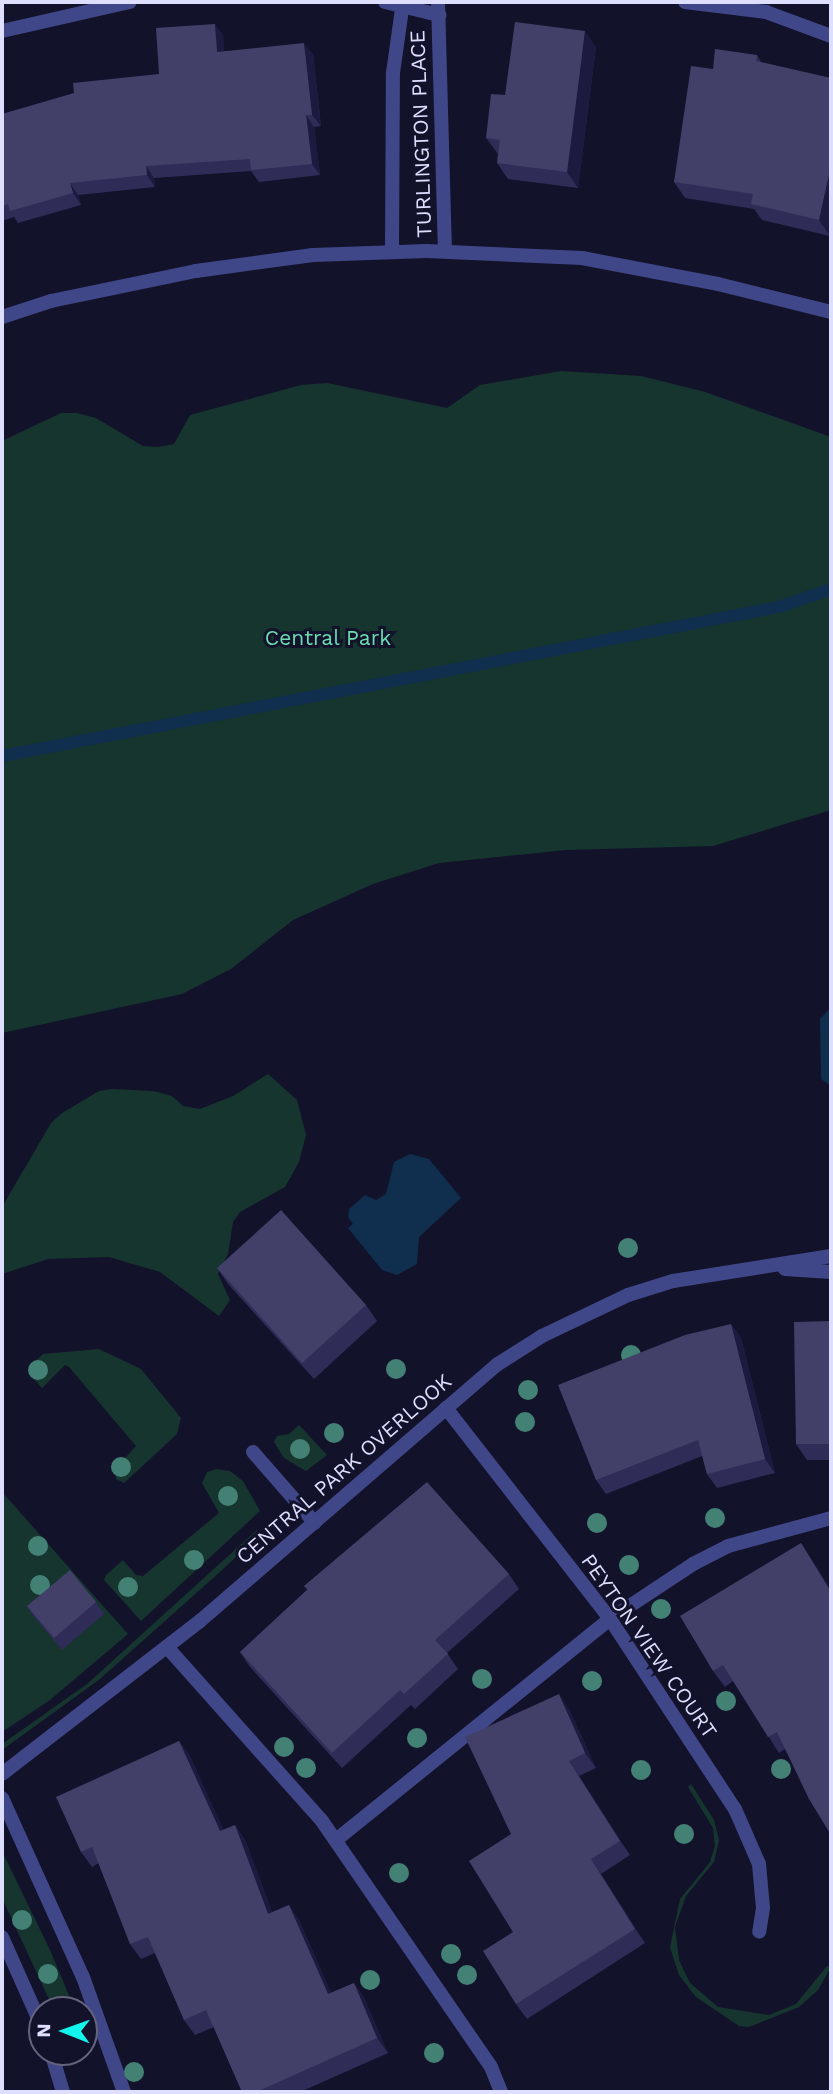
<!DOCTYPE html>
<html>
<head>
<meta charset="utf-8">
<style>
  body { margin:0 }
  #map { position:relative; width:833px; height:2094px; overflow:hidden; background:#13122b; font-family:"Work Sans",sans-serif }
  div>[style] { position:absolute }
  .green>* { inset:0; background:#16352f }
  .water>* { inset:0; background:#102e4d }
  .stream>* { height:12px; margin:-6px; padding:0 6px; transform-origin:6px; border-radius:6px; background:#102e4d }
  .service>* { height:14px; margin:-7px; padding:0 7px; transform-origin:7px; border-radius:7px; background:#404788 }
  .minor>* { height:14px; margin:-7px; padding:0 7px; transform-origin:7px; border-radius:7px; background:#404788 }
  .trees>* { width:20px; height:20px; margin:-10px; border-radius:50%; background:#438174 }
  .wall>* { inset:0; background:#2f2c58 }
  .shaded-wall>* { inset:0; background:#1c1a3e }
  .building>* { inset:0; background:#424069 }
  span { translate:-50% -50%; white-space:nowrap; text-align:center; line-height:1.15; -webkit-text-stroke:6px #13122b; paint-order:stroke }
  .street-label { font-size:21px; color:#dedffe }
  .park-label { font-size:21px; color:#6bdcb0 }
  .frame { position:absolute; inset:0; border:4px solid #dedffe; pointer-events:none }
  .north { position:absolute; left:28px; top:1996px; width:70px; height:70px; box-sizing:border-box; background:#13122b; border:2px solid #64647f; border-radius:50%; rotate:271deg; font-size:19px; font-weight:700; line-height:28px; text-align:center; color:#dedffe }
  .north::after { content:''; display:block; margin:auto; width:24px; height:32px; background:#12f5ec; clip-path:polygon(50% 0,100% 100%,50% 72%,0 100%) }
</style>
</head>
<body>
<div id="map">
  <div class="green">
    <div style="clip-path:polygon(561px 371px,641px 376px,705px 392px,831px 437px,831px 810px,713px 846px,566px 850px,439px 863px,373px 884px,293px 920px,231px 969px,182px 994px,2px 1033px,2px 441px,61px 413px,77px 413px,96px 418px,143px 446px,158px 447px,174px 444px,190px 415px,301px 385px,327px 383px,447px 408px,480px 385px)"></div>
    <div style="clip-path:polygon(268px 1074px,297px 1100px,306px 1135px,299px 1162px,285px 1187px,240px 1212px,233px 1222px,228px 1254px,218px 1274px,230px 1300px,219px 1316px,160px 1272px,109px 1257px,48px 1259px,2px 1274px,2px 1207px,51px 1123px,62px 1113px,99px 1091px,112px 1089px,153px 1091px,172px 1096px,183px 1106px,200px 1109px,233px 1096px)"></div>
    <div style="clip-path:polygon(99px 1349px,141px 1369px,181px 1418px,177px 1434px,124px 1483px,116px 1479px,115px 1469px,136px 1446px,69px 1367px,65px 1365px,42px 1388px,31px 1376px,32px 1364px,43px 1354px)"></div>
    <div style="clip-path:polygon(299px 1425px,327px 1455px,306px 1471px,284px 1458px,274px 1442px,277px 1436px,289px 1434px)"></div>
    <div style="clip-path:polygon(217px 1469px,230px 1471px,243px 1481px,260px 1511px,141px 1621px,104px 1580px,106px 1575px,123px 1560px,136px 1575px,143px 1576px,219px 1513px,202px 1483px,207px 1472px)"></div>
    <div style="clip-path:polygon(2px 1492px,128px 1634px,50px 1700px,2px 1732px)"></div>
    <div style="clip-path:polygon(258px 1529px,252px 1542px,221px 1571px,100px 1679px,2px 1750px,2px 1744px,87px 1684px)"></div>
    <div style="clip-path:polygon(691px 1784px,714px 1820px,719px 1840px,714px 1862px,686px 1896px,675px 1927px,679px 1960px,690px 1983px,718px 2007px,769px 2015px,796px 2004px,827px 1966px,831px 1967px,818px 1990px,799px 2007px,749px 2027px,739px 2026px,696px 1997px,679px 1975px,670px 1947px,680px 1899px,710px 1862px,715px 1846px,713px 1828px,688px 1787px)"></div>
    <div style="clip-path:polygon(2px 1851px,51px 1952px,75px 2010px,54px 2010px,2px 1898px)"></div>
  </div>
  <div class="water">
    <div style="clip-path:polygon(831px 1007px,831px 1086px,821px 1079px,820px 1019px)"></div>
    <div style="clip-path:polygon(410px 1154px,429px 1159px,461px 1198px,419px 1237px,417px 1264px,397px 1275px,382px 1270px,348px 1228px,353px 1224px,348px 1217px,349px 1209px,365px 1195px,376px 1200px,386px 1194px,394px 1162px)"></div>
  </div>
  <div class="stream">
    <div style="left:2px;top:756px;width:791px;rotate:-10.86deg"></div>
    <div style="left:779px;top:607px;width:55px;rotate:-19.1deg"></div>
  </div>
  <div class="service">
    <div style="left:385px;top:2px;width:56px;rotate:13.5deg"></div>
    <div style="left:685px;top:2px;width:82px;rotate:7deg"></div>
    <div style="left:766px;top:12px;width:69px;rotate:20.3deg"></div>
    <div style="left:2px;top:31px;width:131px;rotate:-12.8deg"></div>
    <div style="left:253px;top:1452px;width:94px;rotate:48.9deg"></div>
  </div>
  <div class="minor">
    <div style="left:438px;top:2px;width:249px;rotate:88.4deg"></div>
    <div style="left:392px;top:251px;width:178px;rotate:-89.7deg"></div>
    <div style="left:393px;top:73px;width:72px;rotate:-82deg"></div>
    <div style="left:2px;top:317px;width:52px;rotate:-18.1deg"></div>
    <div style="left:51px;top:301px;width:148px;rotate:-11.7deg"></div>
    <div style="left:196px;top:271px;width:118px;rotate:-7.8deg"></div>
    <div style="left:313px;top:255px;width:114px;rotate:-2deg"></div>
    <div style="left:427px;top:251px;width:155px;rotate:2.6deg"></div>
    <div style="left:582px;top:258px;width:138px;rotate:10.8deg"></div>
    <div style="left:718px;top:284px;width:116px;rotate:13.9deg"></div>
    <div style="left:785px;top:1269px;width:46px;rotate:3.7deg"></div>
    <div style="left:446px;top:1408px;width:267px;rotate:52.1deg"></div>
    <div style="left:610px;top:1619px;width:227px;rotate:56.7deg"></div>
    <div style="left:735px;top:1809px;width:60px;rotate:66.4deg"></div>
    <div style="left:759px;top:1864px;width:44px;rotate:84.8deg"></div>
    <div style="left:763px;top:1908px;width:24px;rotate:99deg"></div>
    <div style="left:167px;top:1647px;width:233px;rotate:48.3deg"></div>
    <div style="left:322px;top:1821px;width:298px;rotate:55.5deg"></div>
    <div style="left:491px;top:2067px;width:27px;rotate:68deg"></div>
    <div style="left:2px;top:1774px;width:250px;rotate:-37.7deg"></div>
    <div style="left:200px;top:1621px;width:394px;rotate:-40.8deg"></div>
    <div style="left:498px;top:1364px;width:52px;rotate:-32.5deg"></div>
    <div style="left:542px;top:1336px;width:95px;rotate:-25.5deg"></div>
    <div style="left:628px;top:1295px;width:47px;rotate:-17.3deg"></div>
    <div style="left:673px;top:1281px;width:160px;rotate:-9deg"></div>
    <div style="left:2px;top:1798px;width:196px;rotate:65.7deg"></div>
    <div style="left:83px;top:1977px;width:122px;rotate:70.4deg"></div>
    <div style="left:336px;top:1840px;width:352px;rotate:-38.9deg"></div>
    <div style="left:610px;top:1619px;width:100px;rotate:-33.5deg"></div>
    <div style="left:693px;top:1564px;width:39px;rotate:-27deg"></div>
    <div style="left:728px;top:1546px;width:107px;rotate:-15.2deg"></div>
    <div style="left:2px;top:1937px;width:98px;rotate:66deg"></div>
    <div style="left:51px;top:2052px;width:42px;rotate:73.3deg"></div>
  </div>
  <div class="trees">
    <div style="left:628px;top:1248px"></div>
    <div style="left:631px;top:1355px"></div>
    <div style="left:396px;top:1369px"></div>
    <div style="left:38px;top:1370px"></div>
    <div style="left:528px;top:1390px"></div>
    <div style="left:525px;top:1422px"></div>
    <div style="left:334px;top:1433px"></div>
    <div style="left:300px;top:1449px"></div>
    <div style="left:121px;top:1467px"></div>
    <div style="left:228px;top:1496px"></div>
    <div style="left:715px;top:1518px"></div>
    <div style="left:597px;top:1523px"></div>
    <div style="left:38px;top:1546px"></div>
    <div style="left:194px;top:1560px"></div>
    <div style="left:629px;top:1565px"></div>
    <div style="left:40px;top:1585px"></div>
    <div style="left:128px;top:1587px"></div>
    <div style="left:661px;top:1609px"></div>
    <div style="left:482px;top:1679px"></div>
    <div style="left:592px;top:1681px"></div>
    <div style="left:726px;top:1701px"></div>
    <div style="left:417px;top:1738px"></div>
    <div style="left:284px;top:1747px"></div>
    <div style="left:306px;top:1768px"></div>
    <div style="left:781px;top:1769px"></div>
    <div style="left:641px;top:1770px"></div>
    <div style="left:684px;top:1834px"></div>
    <div style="left:399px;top:1873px"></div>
    <div style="left:22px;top:1920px"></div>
    <div style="left:451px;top:1954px"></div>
    <div style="left:48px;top:1974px"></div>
    <div style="left:467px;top:1975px"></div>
    <div style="left:370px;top:1980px"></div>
    <div style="left:434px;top:2053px"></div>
    <div style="left:134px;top:2072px"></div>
  </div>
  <div class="wall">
    <div style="clip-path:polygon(223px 35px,224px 51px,313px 54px,321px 126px,314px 127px,320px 175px,259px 182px,251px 171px,154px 178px,155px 187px,78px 195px,81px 205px,18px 223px,14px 217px,2px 221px,2px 114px,159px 74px)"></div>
    <div style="clip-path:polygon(596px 47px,578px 188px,508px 179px,497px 163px,498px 154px,486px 138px,505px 95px)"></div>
    <div style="clip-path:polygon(757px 55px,761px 62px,830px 236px,762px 220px,754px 209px,685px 198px,674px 182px,713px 69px)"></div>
    <div style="clip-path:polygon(217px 1268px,366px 1305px,377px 1321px,314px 1379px,228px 1284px)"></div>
    <div style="clip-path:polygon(831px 1321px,831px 1460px,807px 1460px,796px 1444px)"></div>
    <div style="clip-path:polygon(731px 1324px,741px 1338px,775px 1473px,717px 1488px,707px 1474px,702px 1456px,606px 1494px,596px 1480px)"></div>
    <div style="clip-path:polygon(801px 1543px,831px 1590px,831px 1835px,785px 1749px,779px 1753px,733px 1681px,725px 1687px,713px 1671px)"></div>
    <div style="clip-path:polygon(509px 1574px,519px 1589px,447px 1653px,458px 1669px,415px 1709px,411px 1705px,342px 1768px,250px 1667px,240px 1652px,307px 1590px,304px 1586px)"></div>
    <div style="clip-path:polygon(96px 1602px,104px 1614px,62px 1650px,35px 1618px,27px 1606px)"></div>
    <div style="clip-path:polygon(569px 1709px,596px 1768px,579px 1776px,630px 1855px,601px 1874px,645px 1943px,527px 2019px,516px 2004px,513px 1932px)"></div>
    <div style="clip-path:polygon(179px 1741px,190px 1756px,223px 1830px,235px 1825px,245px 1840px,272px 1912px,289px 1905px,299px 1920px,331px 1993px,354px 1983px,364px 1998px,388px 2053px,300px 2092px,242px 2092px,214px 2027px,195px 2035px,184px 2020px,155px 1953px,141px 1959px,130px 1944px,99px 1863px,92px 1867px,81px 1852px)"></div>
  </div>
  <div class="shaded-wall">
    <div style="clip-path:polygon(215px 24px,223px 35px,225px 64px,217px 52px)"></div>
    <div style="clip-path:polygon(585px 31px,596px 47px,578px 188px,567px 172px)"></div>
    <div style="clip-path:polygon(304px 43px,313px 54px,321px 126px,312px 115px)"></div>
    <div style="clip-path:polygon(306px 115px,314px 127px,320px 175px,312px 164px)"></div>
    <div style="clip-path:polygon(146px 166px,154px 178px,155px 187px,147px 175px)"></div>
    <div style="clip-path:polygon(831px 166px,831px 232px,830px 236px,819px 220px)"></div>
    <div style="clip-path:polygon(70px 183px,78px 195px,81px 205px,73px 193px)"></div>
    <div style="clip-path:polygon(731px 1324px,741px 1338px,775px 1473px,765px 1459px)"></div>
    <div style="clip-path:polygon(801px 1543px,831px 1590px,831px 1592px)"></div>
    <div style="clip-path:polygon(559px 1694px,569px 1709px,596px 1768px,585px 1753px)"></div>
    <div style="clip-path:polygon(179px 1741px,190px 1756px,231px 1846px,220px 1831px)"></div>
    <div style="clip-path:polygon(569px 1761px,579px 1776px,630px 1855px,620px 1841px)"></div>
    <div style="clip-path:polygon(235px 1825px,245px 1840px,279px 1929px,268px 1914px)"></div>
    <div style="clip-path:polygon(591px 1859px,601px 1874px,645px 1943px,635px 1929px)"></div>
    <div style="clip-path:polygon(289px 1905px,299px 1920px,338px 2009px,328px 1994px)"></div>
    <div style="clip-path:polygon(354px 1983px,364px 1998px,388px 2053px,377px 2038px)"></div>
  </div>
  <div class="building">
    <div style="clip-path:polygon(515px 22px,585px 31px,567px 172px,497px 163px,500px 140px,486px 138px,491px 94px,505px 95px)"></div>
    <div style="clip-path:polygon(215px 24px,217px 52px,304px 43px,312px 115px,306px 115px,312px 164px,251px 170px,250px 159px,146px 166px,147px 175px,70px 183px,73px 193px,10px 211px,8px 204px,2px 206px,2px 114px,74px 93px,73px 83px,159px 74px,156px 28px)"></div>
    <div style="clip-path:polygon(715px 49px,757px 55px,756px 61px,831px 78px,831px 166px,819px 220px,751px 204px,753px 194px,674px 182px,691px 66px,713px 69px)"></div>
    <div style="clip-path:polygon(281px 1210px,366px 1305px,302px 1363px,217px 1268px)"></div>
    <div style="clip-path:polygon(831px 1321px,831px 1444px,796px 1444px,794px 1322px)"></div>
    <div style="clip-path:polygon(731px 1324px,765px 1459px,707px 1474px,698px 1440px,596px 1480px,558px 1385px,685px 1335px)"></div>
    <div style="clip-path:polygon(427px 1482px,509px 1574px,435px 1640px,448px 1654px,404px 1694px,400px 1690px,332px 1753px,240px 1652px,308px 1589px,304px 1586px)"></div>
    <div style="clip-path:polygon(801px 1543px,831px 1592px,831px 1835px,809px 1799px,777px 1732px,768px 1737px,723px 1665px,713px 1671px,680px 1616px)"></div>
    <div style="clip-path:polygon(70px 1570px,96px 1602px,54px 1638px,27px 1606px)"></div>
    <div style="clip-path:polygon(559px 1694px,585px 1753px,569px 1761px,620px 1841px,591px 1859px,635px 1929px,516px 2004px,483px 1951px,513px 1932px,469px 1861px,511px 1834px,465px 1737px)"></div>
    <div style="clip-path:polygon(179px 1741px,220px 1831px,235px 1825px,268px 1914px,289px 1905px,328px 1994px,354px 1983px,377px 2038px,256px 2092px,242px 2092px,206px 2010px,184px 2020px,148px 1937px,130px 1944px,92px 1847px,81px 1852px,56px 1797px)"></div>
  </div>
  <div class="street-label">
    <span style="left:421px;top:134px;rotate:-92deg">TURLINGTON PLACE</span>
    <span style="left:344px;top:1469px;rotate:-41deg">CENTRAL PARK OVERLOOK</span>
    <span style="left:649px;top:1646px;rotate:55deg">PEYTON VIEW COURT</span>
  </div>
  <div class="park-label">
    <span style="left:328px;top:638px">Central Park</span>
  </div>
  <div class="frame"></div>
  <div class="north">N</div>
</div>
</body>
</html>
